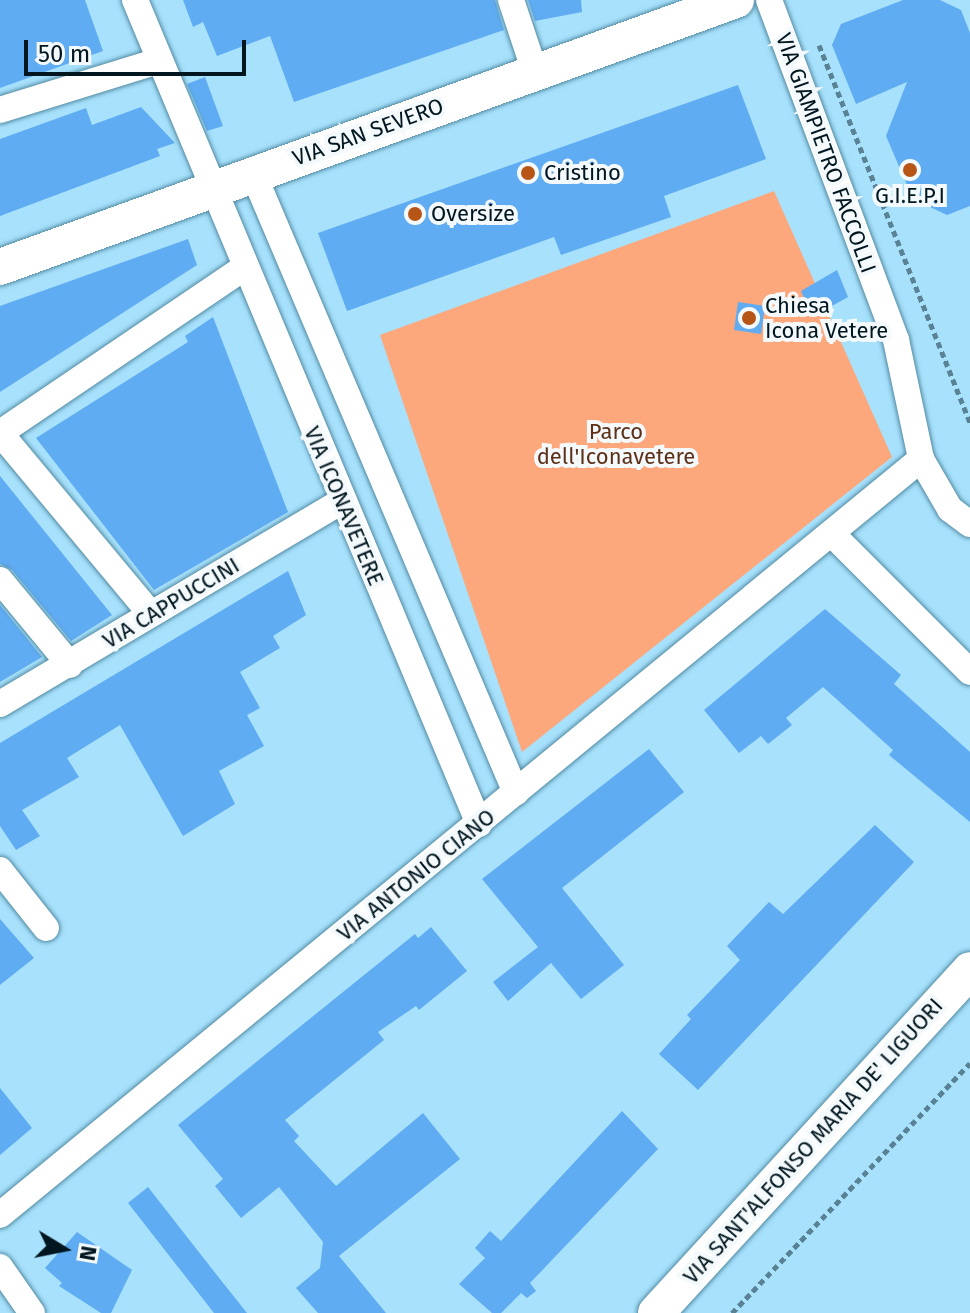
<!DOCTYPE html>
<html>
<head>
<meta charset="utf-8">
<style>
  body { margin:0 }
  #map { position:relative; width:970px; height:1313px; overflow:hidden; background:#a7e1fc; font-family:"Fira Sans",sans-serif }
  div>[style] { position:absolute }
  .green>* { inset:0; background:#fca87c }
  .building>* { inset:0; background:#60acf2 }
  .path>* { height:5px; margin-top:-2.5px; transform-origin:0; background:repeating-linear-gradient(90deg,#598295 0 6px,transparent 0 10px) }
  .roads { filter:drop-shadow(0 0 2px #528aa2) drop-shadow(0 0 2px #528aa2) }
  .street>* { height:26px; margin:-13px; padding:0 13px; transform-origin:13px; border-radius:13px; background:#fff }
  .secondary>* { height:36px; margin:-18px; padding:0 18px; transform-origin:18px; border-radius:18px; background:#fff }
  .dots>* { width:22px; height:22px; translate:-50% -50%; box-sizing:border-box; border:4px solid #f4f9fc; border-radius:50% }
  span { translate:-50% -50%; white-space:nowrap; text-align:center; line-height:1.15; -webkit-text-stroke:8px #f4f9fc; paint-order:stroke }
  .street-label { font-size:22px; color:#01161f }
  .poi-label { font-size:22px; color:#01161f }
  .left { translate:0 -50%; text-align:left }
  .park-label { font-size:22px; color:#5d3017 }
  .north { position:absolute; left:24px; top:1209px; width:80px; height:80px; -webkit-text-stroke:6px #f4f9fc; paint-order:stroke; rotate:100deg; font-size:22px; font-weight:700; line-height:32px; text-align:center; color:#01161f }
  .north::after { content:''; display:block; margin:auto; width:28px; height:36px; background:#01161f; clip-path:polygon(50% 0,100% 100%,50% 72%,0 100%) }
  .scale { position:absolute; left:24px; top:40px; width:222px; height:36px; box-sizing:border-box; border:4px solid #01161f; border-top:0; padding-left:10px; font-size:24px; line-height:28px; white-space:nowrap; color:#01161f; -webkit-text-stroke:6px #f4f9fc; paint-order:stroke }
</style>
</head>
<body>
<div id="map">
  <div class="green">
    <div style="clip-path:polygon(774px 191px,892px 457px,522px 752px,380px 335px)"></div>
  </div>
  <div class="building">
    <div style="clip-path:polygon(0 0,85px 0,103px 51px,0 88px)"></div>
    <div style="clip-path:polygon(183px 0,495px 0,504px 30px,294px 102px,270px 36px,217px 56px,203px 22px,193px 27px)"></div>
    <div style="clip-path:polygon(528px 0,581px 0,582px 12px,535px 21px)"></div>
    <div style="clip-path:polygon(903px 0,940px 0,961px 10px,970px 33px,970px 206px,947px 215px,913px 199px,886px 136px,907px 82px,856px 104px,832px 45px,841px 24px)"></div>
    <div style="clip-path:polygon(205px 77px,223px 126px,207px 131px,187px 84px)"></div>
    <div style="clip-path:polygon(738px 85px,766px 159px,664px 196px,671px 217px,561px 255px,554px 237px,347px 311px,318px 233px)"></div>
    <div style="clip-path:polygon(141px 107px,175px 143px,157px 149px,160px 156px,0 216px,0 139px,86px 108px,92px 125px)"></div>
    <div style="clip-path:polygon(188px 239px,197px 265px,0 392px,0 306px)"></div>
    <div style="clip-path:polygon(837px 270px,848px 297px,812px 317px,801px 291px)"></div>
    <div style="clip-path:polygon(738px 302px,765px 306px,761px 334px,734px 330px)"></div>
    <div style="clip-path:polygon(213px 317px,288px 512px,154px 590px,36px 438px,188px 342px,185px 336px)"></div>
    <div style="clip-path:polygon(0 476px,112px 615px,71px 641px,12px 570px,0 564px)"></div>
    <div style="clip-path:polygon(288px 571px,306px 615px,273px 636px,280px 648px,240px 672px,260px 708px,247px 715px,264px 746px,219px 771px,235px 804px,183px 836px,120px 725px,67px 758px,79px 777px,22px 810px,40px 836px,16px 850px,0 826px,0 743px)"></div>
    <div style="clip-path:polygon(0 605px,42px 657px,0 682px)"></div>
    <div style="clip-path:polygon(825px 609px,901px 675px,894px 684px,970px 752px,970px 822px,889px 755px,893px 750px,823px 687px,786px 718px,792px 725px,768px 744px,761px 736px,739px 753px,704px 710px)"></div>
    <div style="clip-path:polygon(649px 749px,684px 792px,562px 888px,624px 965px,581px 999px,551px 963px,508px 1001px,493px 982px,538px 947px,482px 879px)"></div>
    <div style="clip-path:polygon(875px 825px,914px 862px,698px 1090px,659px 1054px,691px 1019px,687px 1015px,740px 960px,727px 946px,769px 902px,783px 914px)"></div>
    <div style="clip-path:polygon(0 919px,34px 958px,0 985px)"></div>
    <div style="clip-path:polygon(431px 927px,467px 971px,419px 1010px,416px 1006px,378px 1032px,384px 1040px,285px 1120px,299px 1136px,294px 1141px,336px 1186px,423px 1113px,460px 1159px,339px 1256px,386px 1313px,318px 1313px,296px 1288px,320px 1268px,323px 1242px,279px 1187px,241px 1218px,215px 1186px,223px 1179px,178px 1125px,415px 934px,418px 938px)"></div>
    <div style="clip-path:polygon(0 1088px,32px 1128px,0 1155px)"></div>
    <div style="clip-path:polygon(622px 1111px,658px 1149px,530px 1283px,536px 1291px,527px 1298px,521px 1293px,501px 1313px,492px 1313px,459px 1284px,485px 1258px,475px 1248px,490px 1231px,501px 1241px)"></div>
    <div style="clip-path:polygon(148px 1187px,216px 1274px,247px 1313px,214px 1313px,128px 1203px)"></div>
    <div style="clip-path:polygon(77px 1232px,132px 1270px,111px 1313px,101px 1313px,59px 1286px,62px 1283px,45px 1268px)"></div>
  </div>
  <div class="path">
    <div style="left:819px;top:45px;width:407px;rotate:68.2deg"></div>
    <div style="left:732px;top:1313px;width:345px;rotate:-46.4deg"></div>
  </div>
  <div class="roads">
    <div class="street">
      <div style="left:135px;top:0;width:893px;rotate:67.34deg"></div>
      <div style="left:511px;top:0;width:76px;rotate:71.6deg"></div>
      <div style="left:769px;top:0;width:363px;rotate:69.5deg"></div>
      <div style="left:896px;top:340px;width:122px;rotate:78.1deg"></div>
      <div style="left:921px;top:459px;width:58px;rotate:59.9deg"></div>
      <div style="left:950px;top:509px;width:25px;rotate:37deg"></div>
      <div style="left:0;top:110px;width:165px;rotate:-17.2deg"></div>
      <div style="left:253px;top:173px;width:673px;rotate:67.01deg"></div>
      <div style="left:832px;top:534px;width:195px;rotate:45deg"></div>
      <div style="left:0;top:580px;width:110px;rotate:50.5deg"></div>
      <div style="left:150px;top:613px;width:234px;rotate:-129.8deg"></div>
      <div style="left:0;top:433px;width:295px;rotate:-34.1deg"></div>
      <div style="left:0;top:704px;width:398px;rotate:-30.7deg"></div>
      <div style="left:0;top:870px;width:74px;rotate:51.6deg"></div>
      <div style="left:0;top:1215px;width:1192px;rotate:-39.38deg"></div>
      <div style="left:0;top:1267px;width:56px;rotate:55.2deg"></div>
    </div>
    <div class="secondary">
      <div style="left:0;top:267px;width:783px;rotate:-19.94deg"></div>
      <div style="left:656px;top:1313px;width:465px;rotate:-47.5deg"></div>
    </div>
  </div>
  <div class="dots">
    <div style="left:910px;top:170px;background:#b65516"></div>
    <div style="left:528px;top:173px;background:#b65516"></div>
    <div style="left:415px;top:214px;background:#b65516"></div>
    <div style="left:749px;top:318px;background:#b65516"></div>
  </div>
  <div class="street-label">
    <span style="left:368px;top:132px;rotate:-20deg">VIA SAN SEVERO</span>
    <span style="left:826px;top:153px;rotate:70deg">VIA GIAMPIETRO FACCOLLI</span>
    <span style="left:344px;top:506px;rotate:67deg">VIA ICONAVETERE</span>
    <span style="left:171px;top:603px;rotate:-31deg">VIA CAPPUCCINI</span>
    <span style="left:416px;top:875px;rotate:-39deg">VIA ANTONIO CIANO</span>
    <span style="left:813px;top:1141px;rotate:-48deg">VIA SANT'ALFONSO MARIA DE' LIGUORI</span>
  </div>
  <div class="poi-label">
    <span class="left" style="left:544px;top:173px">Cristino</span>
    <span style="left:910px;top:196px">G.I.E.P.I</span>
    <span class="left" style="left:431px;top:214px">Oversize</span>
    <span class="left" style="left:765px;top:318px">Chiesa<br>Icona Vetere</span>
  </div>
  <div class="park-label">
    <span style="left:616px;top:444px">Parco<br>dell'Iconavetere</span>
  </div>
  <div class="north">N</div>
  <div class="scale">50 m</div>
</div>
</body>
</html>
